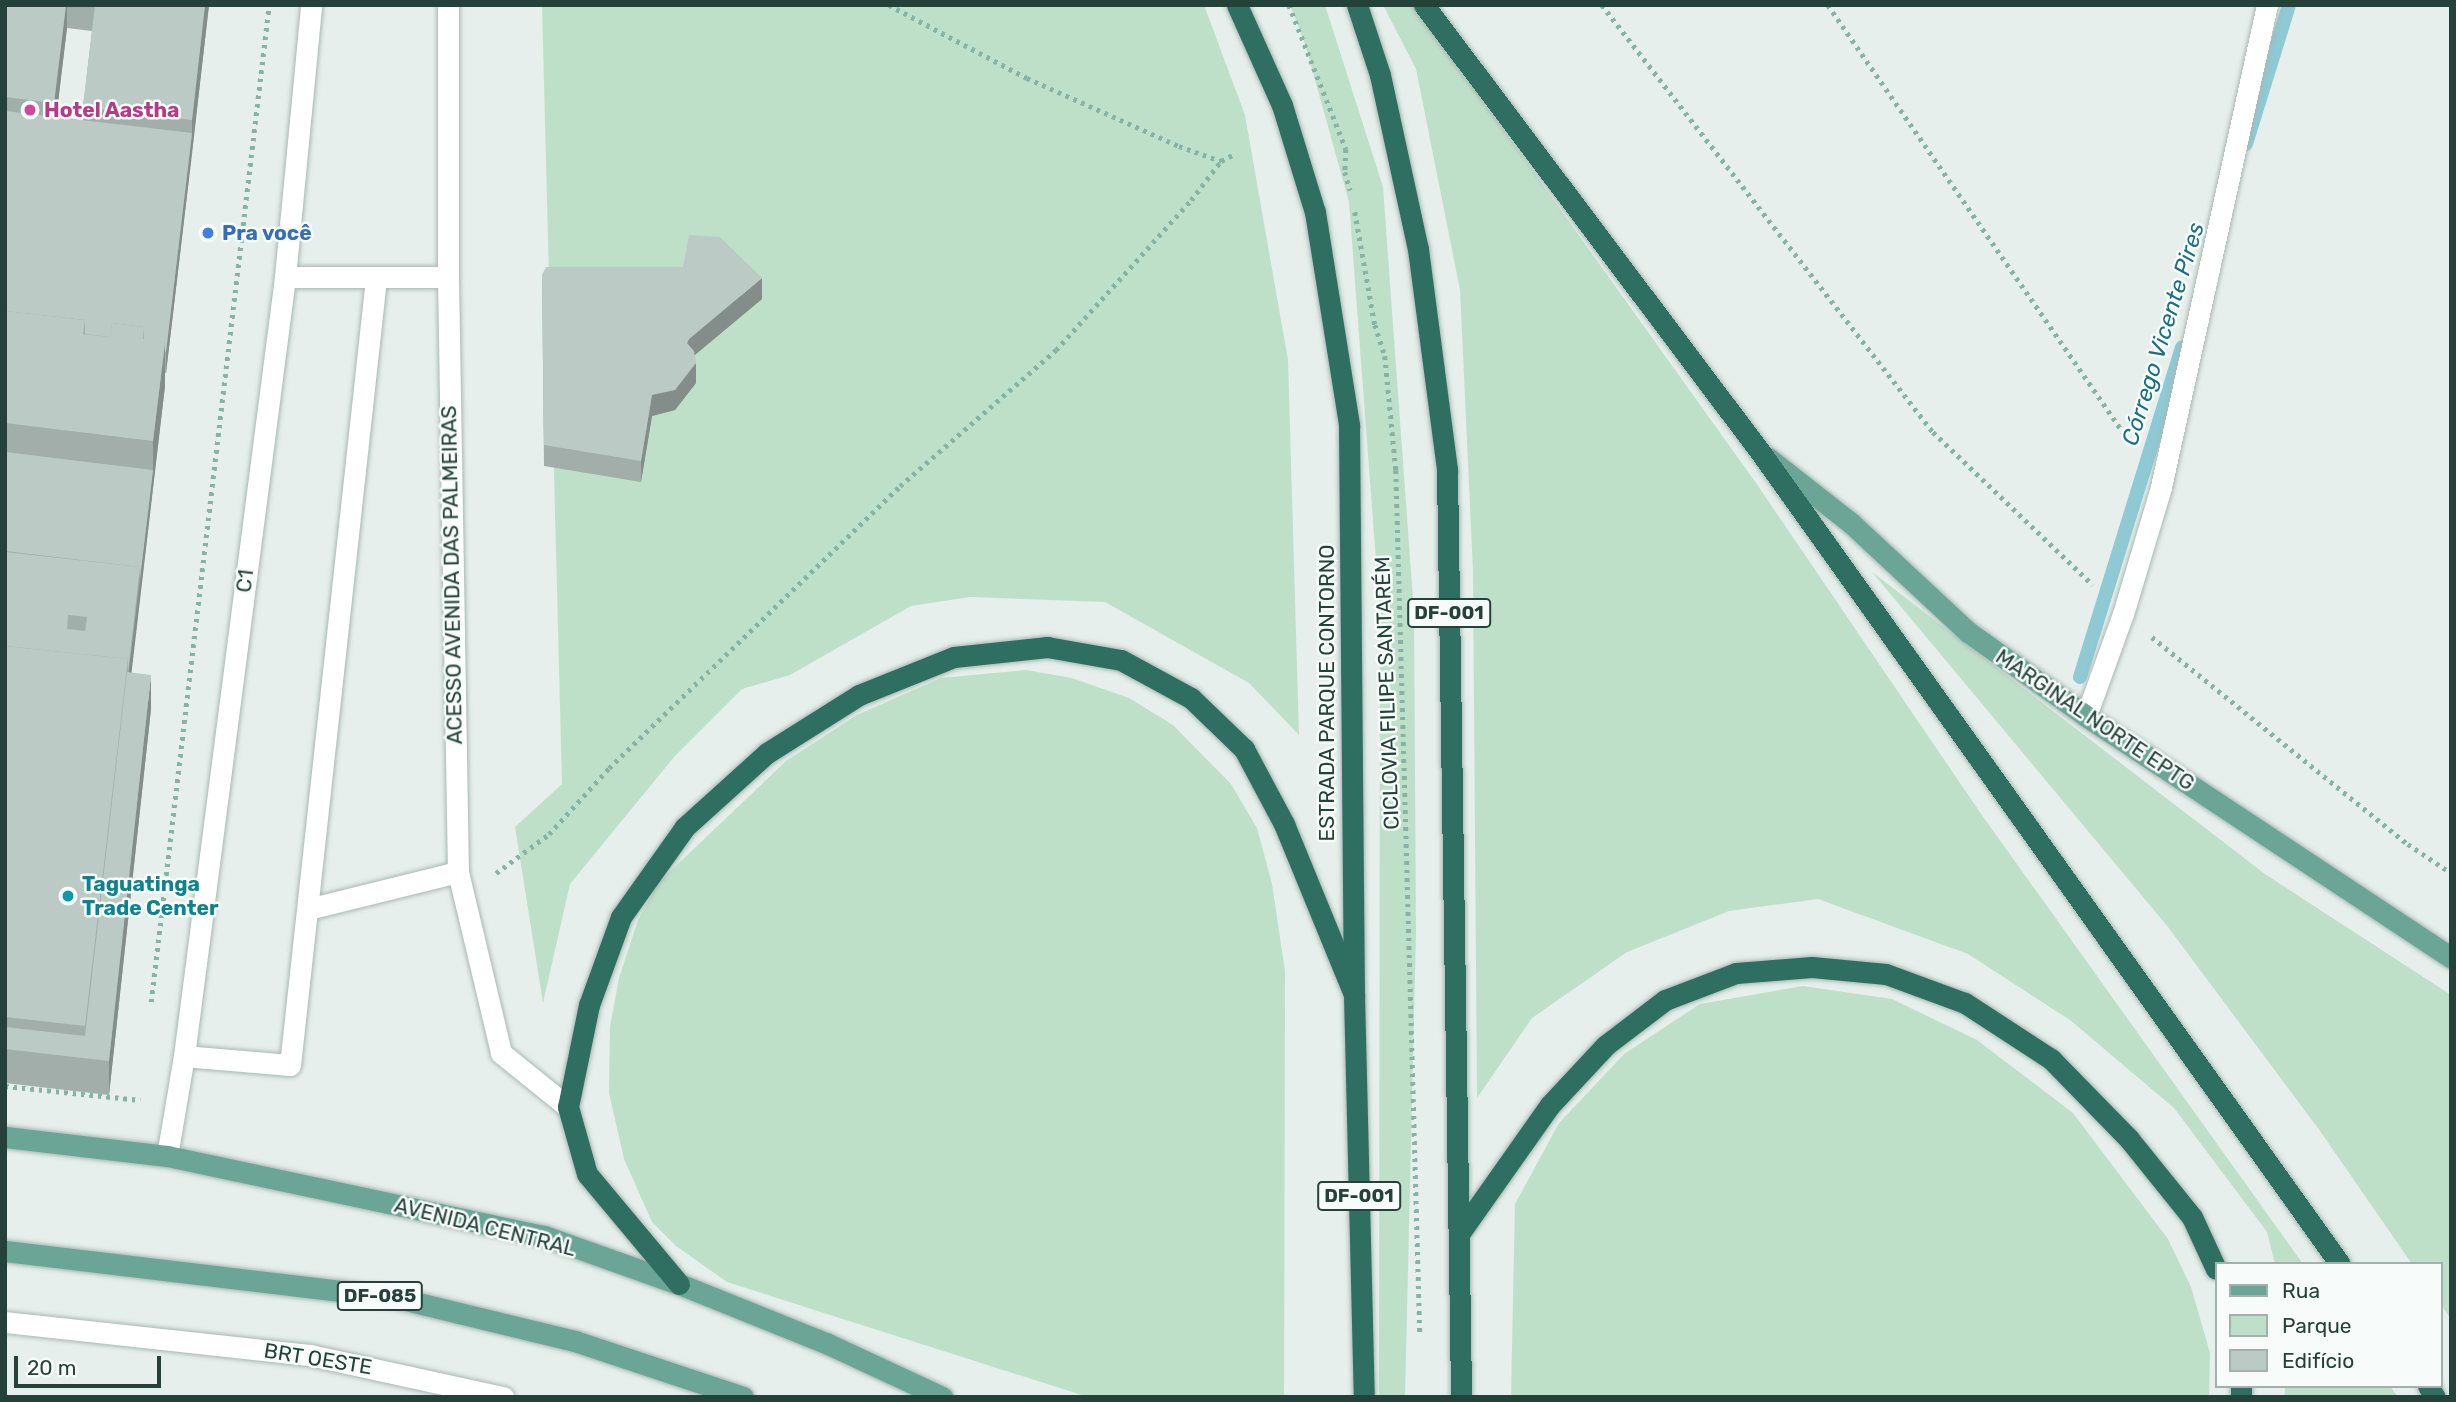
<!DOCTYPE html>
<html>
<head>
<meta charset="utf-8">
<style>
  body { margin:0 }
  #map { position:relative; width:2456px; height:1402px; overflow:hidden; background:#e6efeb; font-family:Rubik,sans-serif }
  div>[style] { position:absolute }
  .green>* { inset:0; background:#bfe0c8 }
  .stream>* { height:14px; margin:-7px; padding:0 7px; transform-origin:7px; border-radius:7px; background:#8ec9d4 }
  .path>* { height:4.5px; margin-top:-2.25px; transform-origin:0; background:repeating-linear-gradient(90deg,#86b3a5 0 3.5px,transparent 0 8.5px) }
  .roads { filter:drop-shadow(0 0 2px #a8b8b2) drop-shadow(0 0 2px #a8b8b2) }
  .minor>* { height:21px; margin:-10.5px; padding:0 10.5px; transform-origin:10.5px; border-radius:10.5px; background:#fff }
  .major>* { height:21px; margin:-10.5px; padding:0 10.5px; transform-origin:10.5px; border-radius:10.5px; background:#6aa596 }
  .highway>* { height:21px; margin:-10.5px; padding:0 10.5px; transform-origin:10.5px; border-radius:10.5px; background:#2f6f62 }
  .wall>* { inset:0; background:#a1aea9 }
  .shaded-wall>* { inset:0; background:#838d89 }
  .building>* { inset:0; background:#bbcac4 }
  .dots>* { width:19px; height:19px; translate:-50% -50%; box-sizing:border-box; border:4px solid #f7fbf9; border-radius:50% }
  span { translate:-50% -50%; white-space:nowrap; text-align:center; line-height:1.15; -webkit-text-stroke:5px #f7fbf9; paint-order:stroke }
  .shield-label span { padding:2px 5px; background:#f7fbf9; border:2px solid; border-radius:5px; -webkit-text-stroke-width:0 }
  .shield-label { font-size:19px; color:#24423a; font-weight:700 }
  .hotel-label { font-size:21px; color:#b23c85; font-weight:700 }
  .left { translate:0 -50%; text-align:left }
  .shop-label { font-size:21px; color:#366cbe; font-weight:700 }
  .street-label { font-size:21px; color:#24423a }
  .culture-label { font-size:21px; color:#0d838f; font-weight:700 }
  .water-label { font-size:23px; color:#1c6f80; font-style:italic }
  .frame { position:absolute; inset:0; border:7px solid #24423a; pointer-events:none }
  .legend { position:absolute; left:2215px; top:1262px; width:228px; height:126px; box-sizing:border-box; background:#f7fbf9; border:2px solid #a3b1ad; margin:0; padding:9px 12px; list-style:none; font-size:21px; color:#24423a }
  .legend li { display:flex; align-items:center; gap:14px; height:35px }
  .legend b { width:35px; border:2px solid #a3b1ad }
  .scale { position:absolute; left:14px; top:1356px; width:147px; height:32px; box-sizing:border-box; border:4px solid #24423a; border-top:0; padding-left:9px; font-size:21px; line-height:24px; white-space:nowrap; color:#24423a; -webkit-text-stroke:5px #f7fbf9; paint-order:stroke }
</style>
</head>
<body>
<div id="map">
  <div class="green">
    <div style="clip-path:polygon(542px 5px,1204px 5px,1245px 115px,1288px 360px,1299px 735px,1249px 683px,1105px 602px,970px 597px,911px 606px,790px 675px,742px 689px,674px 757px,570px 884px,543px 1003px,515px 827px,562px 784px)"></div>
    <div style="clip-path:polygon(1290px 5px,1325px 5px,1383px 187px,1414px 613px,1416px 932px,1405px 1397px,1379px 1397px,1380px 614px,1349px 202px,1305px 44px)"></div>
    <div style="clip-path:polygon(1383px 5px,1414px 5px,1756px 483px,1979px 811px,2303px 1264px,2275px 1264px,2267px 1232px,2174px 1108px,2070px 1020px,1968px 954px,1818px 899px,1729px 911px,1627px 952px,1532px 1018px,1477px 1098px,1473px 571px,1460px 290px,1416px 69px)"></div>
    <div style="clip-path:polygon(1872px 572px,2265px 874px,2451px 995px,2451px 1319px,2440px 1304px,2440px 1264px,2412px 1264px,2320px 1131px,2168px 927px)"></div>
    <div style="clip-path:polygon(1026px 670px,1072px 678px,1129px 698px,1173px 725px,1231px 784px,1257px 828px,1272px 884px,1285px 971px,1284px 1397px,1088px 1397px,727px 1282px,676px 1246px,652px 1222px,624px 1159px,609px 1093px,610px 1027px,619px 978px,638px 920px,659px 882px,786px 761px,857px 715px,941px 678px)"></div>
    <div style="clip-path:polygon(1803px 986px,1892px 999px,1977px 1040px,2073px 1113px,2168px 1239px,2191px 1287px,2210px 1353px,2209px 1397px,1511px 1397px,1515px 1204px,1559px 1123px,1624px 1054px,1700px 1004px)"></div>
    <div style="clip-path:polygon(2285px 1386px,2390px 1386px,2398px 1397px,2285px 1397px)"></div>
  </div>
  <div class="stream">
    <div style="left:2246px;top:144px;width:145px;rotate:-72.8deg"></div>
    <div style="left:2080px;top:677px;width:345px;rotate:-72.8deg"></div>
  </div>
  <div class="path">
    <div style="left:889px;top:5px;width:156px;rotate:27.9deg"></div>
    <div style="left:1027px;top:78px;width:167px;rotate:24.1deg"></div>
    <div style="left:1179px;top:146px;width:45px;rotate:19.7deg"></div>
    <div style="left:1289px;top:5px;width:155px;rotate:68.4deg"></div>
    <div style="left:1346px;top:149px;width:23px;rotate:92deg"></div>
    <div style="left:1345px;top:172px;width:19px;rotate:74deg"></div>
    <div style="left:1602px;top:5px;width:540px;rotate:52.22deg"></div>
    <div style="left:1933px;top:432px;width:221px;rotate:43.7deg"></div>
    <div style="left:1828px;top:5px;width:535px;rotate:55.36deg"></div>
    <div style="left:1355px;top:212px;width:115px;rotate:80deg"></div>
    <div style="left:1375px;top:325px;width:33px;rotate:72deg"></div>
    <div style="left:1385px;top:356px;width:115px;rotate:84.5deg"></div>
    <div style="left:1396px;top:470px;width:866px;rotate:88.41deg"></div>
    <div style="left:2152px;top:637px;width:329px;rotate:39deg"></div>
    <div style="left:2408px;top:844px;width:52px;rotate:34deg"></div>
    <div style="left:496px;top:873px;width:66px;rotate:-36.3deg"></div>
    <div style="left:549px;top:834px;width:89px;rotate:-47.7deg"></div>
    <div style="left:609px;top:768px;width:405px;rotate:-44.1deg"></div>
    <div style="left:900px;top:486px;width:207px;rotate:-41.1deg"></div>
    <div style="left:1056px;top:350px;width:202px;rotate:-48deg"></div>
    <div style="left:1191px;top:200px;width:49px;rotate:-52.4deg"></div>
    <div style="left:1221px;top:161px;width:15px;rotate:-28deg"></div>
    <div style="left:151px;top:1002px;width:1004px;rotate:-83.25deg"></div>
    <div style="left:5px;top:1086px;width:136px;rotate:5.9deg"></div>
  </div>
  <div class="roads">
    <div class="minor">
      <div style="left:448px;top:5px;width:272px;rotate:90deg"></div>
      <div style="left:448px;top:277px;width:595px;rotate:89.04deg"></div>
      <div style="left:458px;top:872px;width:186px;rotate:76.6deg"></div>
      <div style="left:501px;top:1053px;width:86px;rotate:38.9deg"></div>
      <div style="left:285px;top:277px;width:163px"></div>
      <div style="left:2086px;top:716px;width:109px;rotate:-70.1deg"></div>
      <div style="left:2123px;top:614px;width:133px;rotate:-73.3deg"></div>
      <div style="left:2161px;top:487px;width:494px;rotate:-77.6deg"></div>
      <div style="left:308px;top:909px;width:154px;rotate:-13.9deg"></div>
      <div style="left:184px;top:1056px;width:106px;rotate:4.9deg"></div>
      <div style="left:290px;top:1065px;width:791px;rotate:-83.76deg"></div>
      <div style="left:167px;top:1156px;width:101px;rotate:-80.4deg"></div>
      <div style="left:184px;top:1056px;width:786px;rotate:-82.61deg"></div>
      <div style="left:285px;top:277px;width:273px;rotate:-84.5deg"></div>
      <div style="left:5px;top:1322px;width:307px;rotate:6.2deg"></div>
      <div style="left:310px;top:1355px;width:198px;rotate:12.3deg"></div>
    </div>
    <div class="major">
      <div style="left:1768px;top:458px;width:105px;rotate:38.1deg"></div>
      <div style="left:1851px;top:523px;width:160px;rotate:43deg"></div>
      <div style="left:1968px;top:632px;width:145px;rotate:35.4deg"></div>
      <div style="left:2086px;top:716px;width:438px;rotate:33.5deg"></div>
      <div style="left:5px;top:1137px;width:163px;rotate:6.7deg"></div>
      <div style="left:167px;top:1156px;width:385px;rotate:12deg"></div>
      <div style="left:544px;top:1236px;width:143px;rotate:19.6deg"></div>
      <div style="left:679px;top:1284px;width:161px;rotate:21.9deg"></div>
      <div style="left:828px;top:1344px;width:126px;rotate:24.9deg"></div>
      <div style="left:5px;top:1251px;width:391px;rotate:6.8deg"></div>
      <div style="left:393px;top:1297px;width:187px;rotate:13.6deg"></div>
      <div style="left:575px;top:1341px;width:177px;rotate:18.4deg"></div>
    </div>
    <div class="highway">
      <div style="left:1237px;top:5px;width:110px;rotate:65.8deg"></div>
      <div style="left:1282px;top:105px;width:112px;rotate:72.9deg"></div>
      <div style="left:1315px;top:212px;width:216px;rotate:80.9deg"></div>
      <div style="left:1349px;top:425px;width:570px;rotate:89.5deg"></div>
      <div style="left:1354px;top:995px;width:402px;rotate:88.6deg"></div>
      <div style="left:1357px;top:5px;width:74px;rotate:71.8deg"></div>
      <div style="left:1380px;top:75px;width:178px;rotate:77.7deg"></div>
      <div style="left:1418px;top:249px;width:223px;rotate:82.5deg"></div>
      <div style="left:1447px;top:470px;width:927px;rotate:89.13deg"></div>
      <div style="left:1424px;top:5px;width:561px;rotate:53.05deg"></div>
      <div style="left:1761px;top:453px;width:996px;rotate:54.48deg"></div>
      <div style="left:1461px;top:1231px;width:154px;rotate:-54.8deg"></div>
      <div style="left:1550px;top:1105px;width:82px;rotate:-47deg"></div>
      <div style="left:1606px;top:1045px;width:74px;rotate:-37.3deg"></div>
      <div style="left:1665px;top:1000px;width:76px;rotate:-20.8deg"></div>
      <div style="left:1736px;top:973px;width:76px;rotate:-4.5deg"></div>
      <div style="left:1812px;top:967px;width:74px;rotate:5.4deg"></div>
      <div style="left:1886px;top:974px;width:84px;rotate:20.2deg"></div>
      <div style="left:1965px;top:1003px;width:103px;rotate:33.1deg"></div>
      <div style="left:2051px;top:1059px;width:112px;rotate:45.7deg"></div>
      <div style="left:2129px;top:1139px;width:100px;rotate:51.1deg"></div>
      <div style="left:2192px;top:1217px;width:57px;rotate:65.2deg"></div>
      <div style="left:679px;top:1284px;width:143px;rotate:-129.9deg"></div>
      <div style="left:587px;top:1174px;width:70px;rotate:-105.8deg"></div>
      <div style="left:568px;top:1107px;width:104px;rotate:-78.4deg"></div>
      <div style="left:589px;top:1005px;width:94px;rotate:-70deg"></div>
      <div style="left:621px;top:917px;width:110px;rotate:-54.6deg"></div>
      <div style="left:685px;top:827px;width:110px;rotate:-42.1deg"></div>
      <div style="left:767px;top:753px;width:109px;rotate:-32.2deg"></div>
      <div style="left:859px;top:695px;width:102px;rotate:-21.8deg"></div>
      <div style="left:954px;top:657px;width:94px;rotate:-6.1deg"></div>
      <div style="left:1047px;top:647px;width:75px;rotate:10deg"></div>
      <div style="left:1121px;top:660px;width:80px;rotate:28.5deg"></div>
      <div style="left:1191px;top:698px;width:74px;rotate:43.9deg"></div>
      <div style="left:1244px;top:749px;width:85px;rotate:61.9deg"></div>
      <div style="left:1284px;top:824px;width:185px;rotate:67.7deg"></div>
      <div style="left:2428px;top:1386px;width:13px;rotate:58deg"></div>
      <div style="left:2241px;top:1397px;width:11px;rotate:-90deg"></div>
    </div>
  </div>
  <div class="wall">
    <div style="clip-path:polygon(evenodd,5px 5px,209px 5px,166px 373px,165px 373px,165px 386px,131px 672px,151px 709px,109px 1095px,5px 1083px,5px 5px,67px 28px,92px 31px,83px 107px,83px 120px,56px 117px,67px 28px)"></div>
    <div style="clip-path:polygon(542px 275px,762px 299px,694px 355px,696px 383px,675px 410px,652px 416px,641px 482px,544px 466px)"></div>
  </div>
  <div class="shaded-wall">
    <div style="clip-path:polygon(66px 5px,67px 5px,67px 28px,54px 137px,54px 103px)"></div>
    <div style="clip-path:polygon(205px 5px,209px 5px,192px 154px,192px 120px)"></div>
    <div style="clip-path:polygon(192px 133px,192px 154px,166px 373px,166px 352px)"></div>
    <div style="clip-path:polygon(762px 278px,762px 299px,689px 360px,687px 343px,689px 339px)"></div>
    <div style="clip-path:polygon(165px 343px,165px 386px,128px 703px,128px 677px,153px 470px,153px 441px)"></div>
    <div style="clip-path:polygon(696px 363px,696px 383px,675px 410px,652px 416px,641px 482px,641px 461px,652px 395px)"></div>
    <div style="clip-path:polygon(151px 675px,151px 709px,109px 1095px,109px 1061px)"></div>
  </div>
  <div class="building">
    <div style="clip-path:polygon(5px 5px,66px 5px,54px 103px,5px 97px)"></div>
    <div style="clip-path:polygon(95px 5px,205px 5px,192px 120px,83px 107px)"></div>
    <div style="clip-path:polygon(5px 111px,192px 133px,166px 352px,165px 352px,165px 343px,144px 340px,144px 327px,112px 323px,110px 337px,85px 334px,85px 320px,5px 311px)"></div>
    <div style="clip-path:polygon(689px 235px,720px 237px,762px 278px,689px 339px,687px 343px,694px 351px,696px 363px,675px 390px,652px 395px,641px 461px,544px 445px,542px 275px,546px 267px,683px 267px)"></div>
    <div style="clip-path:polygon(5px 311px,85px 320px,83px 334px,110px 337px,112px 323px,144px 327px,143px 339px,165px 343px,153px 441px,5px 423px)"></div>
    <div style="clip-path:polygon(5px 452px,153px 470px,140px 579px,140px 567px,5px 551px)"></div>
    <div style="clip-path:polygon(evenodd,5px 552px,140px 567px,128px 672px,128px 659px,5px 646px,5px 552px,68px 615px,87px 617px,85px 631px,67px 629px,68px 615px)"></div>
    <div style="clip-path:polygon(5px 646px,128px 659px,85px 1026px,5px 1017px)"></div>
    <div style="clip-path:polygon(127px 672px,151px 675px,109px 1061px,5px 1049px,5px 1027px,85px 1036px)"></div>
  </div>
  <div class="dots">
    <div style="left:30px;top:110px;background:#d1479c"></div>
    <div style="left:208px;top:233px;background:#3f7fe0"></div>
    <div style="left:68px;top:896px;background:#0f9aa8"></div>
  </div>
  <div class="shield-label">
    <span style="left:1449px;top:613px">DF-001</span>
    <span style="left:1359px;top:1196px">DF-001</span>
    <span style="left:380px;top:1296px">DF-085</span>
  </div>
  <div class="hotel-label">
    <span class="left" style="left:44px;top:110px">Hotel Aastha</span>
  </div>
  <div class="shop-label">
    <span class="left" style="left:222px;top:233px">Pra você</span>
  </div>
  <div class="street-label">
    <span style="left:452px;top:575px;rotate:-91deg">ACESSO AVENIDA DAS PALMEIRAS</span>
    <span style="left:245px;top:581px;rotate:-83deg">C1</span>
    <span style="left:1327px;top:693px;rotate:-90deg">ESTRADA PARQUE CONTORNO</span>
    <span style="left:1387px;top:693px;rotate:-92deg">CICLOVIA FILIPE SANTARÉM</span>
    <span style="left:2095px;top:720px;rotate:34deg">MARGINAL NORTE EPTG</span>
    <span style="left:485px;top:1227px;rotate:14deg">AVENIDA CENTRAL</span>
    <span style="left:318px;top:1359px;rotate:9deg">BRT OESTE</span>
  </div>
  <div class="culture-label">
    <span class="left" style="left:82px;top:896px">Taguatinga<br>Trade Center</span>
  </div>
  <div class="water-label">
    <span style="left:2163px;top:334px;rotate:-73deg">Córrego Vicente Pires</span>
  </div>
  <div class="frame"></div>
  <ul class="legend">
  <li><b style="height:9px;background:#6aa596"></b>Rua</li>
  <li><b style="height:19px;background:#bfe0c8"></b>Parque</li>
  <li><b style="height:19px;background:#bbcac4"></b>Edifício</li>
  </ul>
  <div class="scale">20 m</div>
</div>
</body>
</html>
